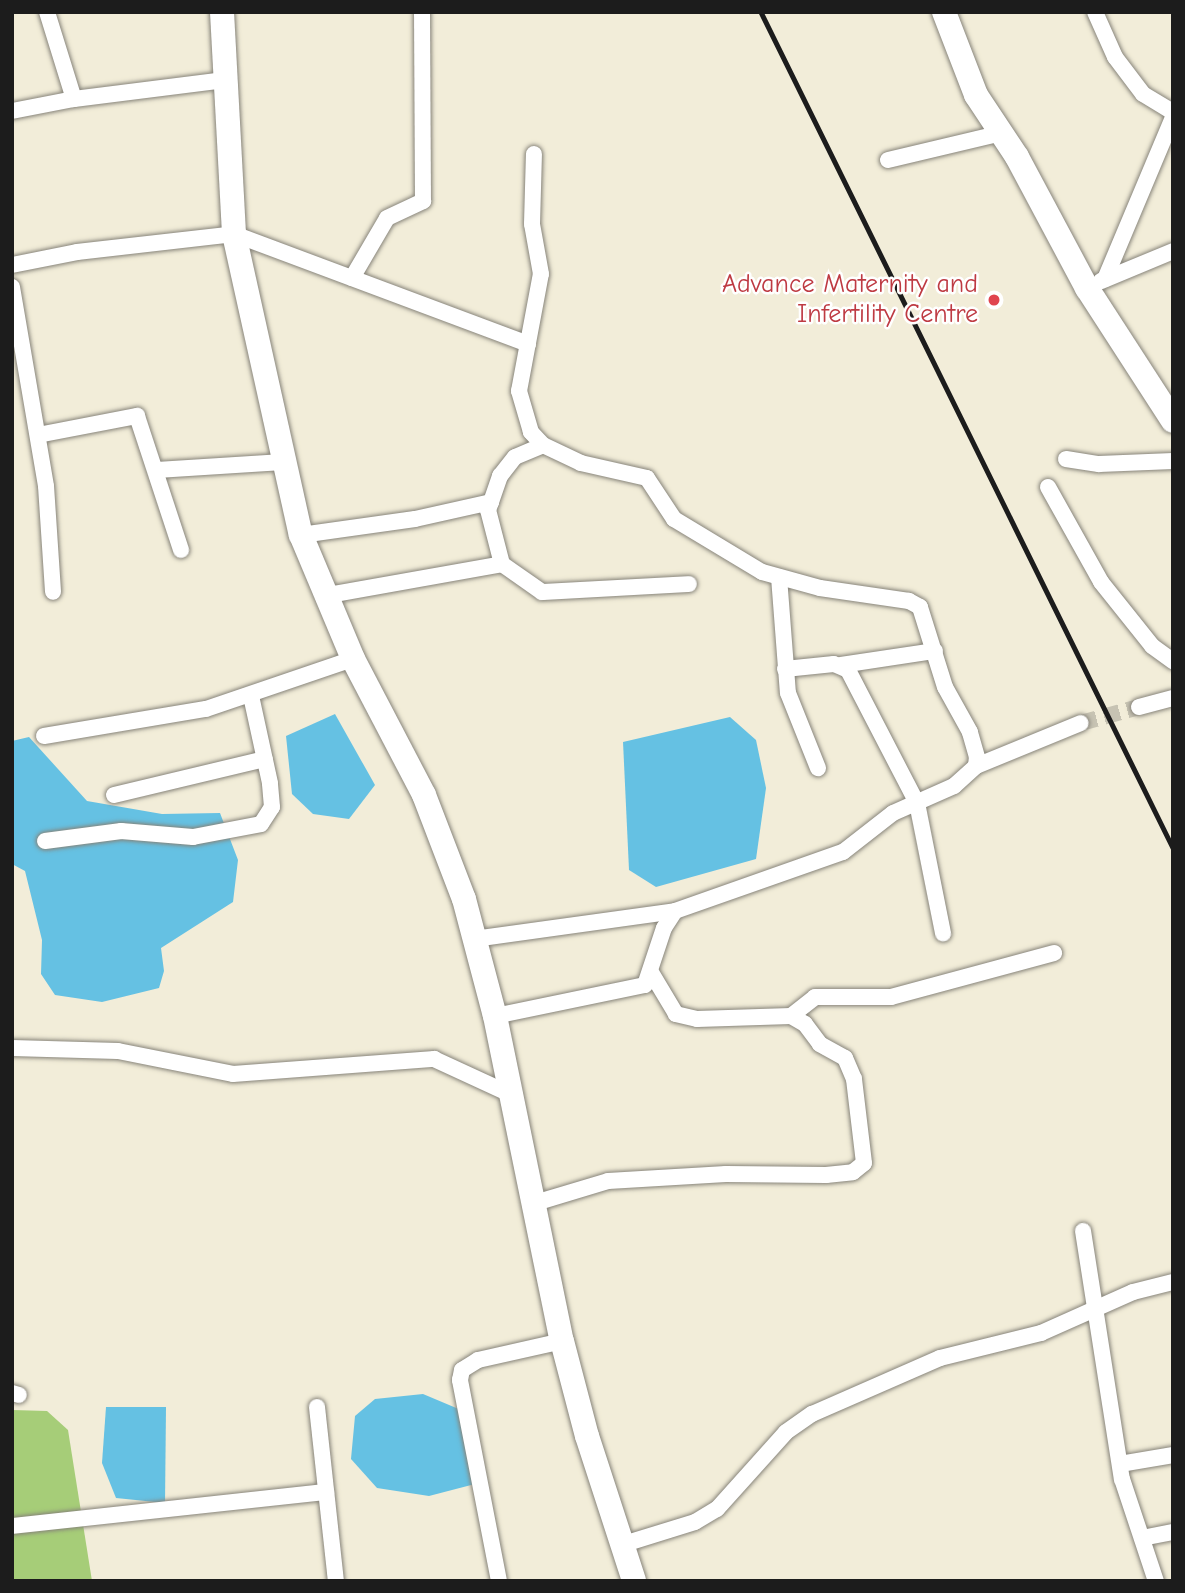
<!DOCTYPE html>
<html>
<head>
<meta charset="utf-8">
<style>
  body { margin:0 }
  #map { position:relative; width:1185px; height:1593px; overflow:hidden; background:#f2edd9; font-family:"Comic Neue",sans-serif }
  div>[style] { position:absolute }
  .green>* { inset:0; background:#a6cd78 }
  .water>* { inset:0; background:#65c1e3 }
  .street-tunnel>* { height:16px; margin-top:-8px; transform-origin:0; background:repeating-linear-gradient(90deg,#c7c3b3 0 16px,transparent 0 24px) }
  .roads { filter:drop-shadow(0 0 2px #87847a) drop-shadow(0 0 2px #87847a) }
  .street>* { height:16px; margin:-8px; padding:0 8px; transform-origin:8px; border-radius:8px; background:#fff }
  .primary>* { height:24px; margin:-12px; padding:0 12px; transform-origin:12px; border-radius:12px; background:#fff }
  .rail>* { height:4.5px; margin:-2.25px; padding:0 2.25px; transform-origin:2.25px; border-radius:2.25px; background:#1c1c1c }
  .dots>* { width:19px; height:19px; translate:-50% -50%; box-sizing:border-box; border:4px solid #fff; border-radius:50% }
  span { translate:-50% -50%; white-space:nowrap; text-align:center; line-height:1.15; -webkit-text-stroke:5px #fff; paint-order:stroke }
  .health-label { font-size:26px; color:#be3a42 }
  .right { translate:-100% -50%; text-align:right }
  .frame { position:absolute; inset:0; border:14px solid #1c1c1c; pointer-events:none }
</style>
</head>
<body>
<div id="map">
  <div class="green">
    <div style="clip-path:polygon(12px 1410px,47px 1411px,68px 1430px,92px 1581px,12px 1581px)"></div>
  </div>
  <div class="water">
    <div style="clip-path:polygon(335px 714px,375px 785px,349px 819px,313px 814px,292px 794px,286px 736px)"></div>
    <div style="clip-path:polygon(730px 717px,756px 740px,766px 788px,756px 859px,656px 887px,629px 870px,623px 742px)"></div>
    <div style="clip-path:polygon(29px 737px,87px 801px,162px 814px,220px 813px,238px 860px,233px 902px,161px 948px,164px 971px,159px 988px,102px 1002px,55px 995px,41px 974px,42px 940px,25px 871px,12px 864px,12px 741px)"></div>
    <div style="clip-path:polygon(423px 1394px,461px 1410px,475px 1484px,429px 1496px,377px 1488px,351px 1459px,355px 1416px,375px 1399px)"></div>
    <div style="clip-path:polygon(106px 1407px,166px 1407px,165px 1503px,116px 1498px,102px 1463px)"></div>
  </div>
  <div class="street-tunnel">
    <div style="left:1081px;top:723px;width:60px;rotate:-15.4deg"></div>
  </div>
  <div class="roads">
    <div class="street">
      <div style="left:47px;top:12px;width:91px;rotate:72.8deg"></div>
      <div style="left:1095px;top:12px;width:49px;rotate:66deg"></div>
      <div style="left:1115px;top:57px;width:46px;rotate:52.9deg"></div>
      <div style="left:1143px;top:94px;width:35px;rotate:31deg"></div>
      <div style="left:12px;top:111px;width:63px;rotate:-11deg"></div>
      <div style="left:74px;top:99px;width:152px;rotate:-7.2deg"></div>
      <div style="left:888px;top:160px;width:117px;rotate:-13.3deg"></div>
      <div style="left:12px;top:265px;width:66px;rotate:-11.3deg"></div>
      <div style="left:77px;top:252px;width:158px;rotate:-6.5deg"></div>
      <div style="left:234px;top:234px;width:314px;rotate:20.5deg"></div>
      <div style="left:352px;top:278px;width:69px;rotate:-59.7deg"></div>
      <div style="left:387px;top:218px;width:40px;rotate:-25deg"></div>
      <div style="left:423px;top:201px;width:189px;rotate:-90.3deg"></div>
      <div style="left:1105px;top:279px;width:176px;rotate:-67.2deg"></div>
      <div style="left:1101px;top:281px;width:78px;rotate:-22.6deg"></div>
      <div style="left:12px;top:287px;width:202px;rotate:80.3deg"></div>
      <div style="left:46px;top:486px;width:106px;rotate:86.2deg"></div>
      <div style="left:38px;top:435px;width:101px;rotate:-10.9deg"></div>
      <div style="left:137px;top:416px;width:141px;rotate:71.8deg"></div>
      <div style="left:1066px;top:459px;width:33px;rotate:9deg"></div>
      <div style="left:1099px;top:464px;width:74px;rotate:-2.3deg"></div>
      <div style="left:157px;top:470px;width:126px;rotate:-3.6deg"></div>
      <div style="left:1048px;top:487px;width:109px;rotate:60.8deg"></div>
      <div style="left:1101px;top:582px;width:82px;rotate:51.4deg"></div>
      <div style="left:1152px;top:646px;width:26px;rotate:36deg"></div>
      <div style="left:301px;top:535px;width:115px;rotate:-8deg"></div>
      <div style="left:415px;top:519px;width:78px;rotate:-12.6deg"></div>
      <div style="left:502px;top:564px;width:56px;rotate:-104.5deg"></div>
      <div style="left:488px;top:510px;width:9px;rotate:-69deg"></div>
      <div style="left:491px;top:502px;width:28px;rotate:-71deg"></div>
      <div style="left:500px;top:476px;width:24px;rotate:-52deg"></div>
      <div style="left:515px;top:457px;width:30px;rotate:-23deg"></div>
      <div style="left:779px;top:577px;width:116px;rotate:85.6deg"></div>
      <div style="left:788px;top:693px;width:81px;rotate:68.2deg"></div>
      <div style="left:323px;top:596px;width:182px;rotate:-10.1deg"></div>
      <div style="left:502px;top:564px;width:49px;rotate:35deg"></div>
      <div style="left:542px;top:592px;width:147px;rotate:-3.1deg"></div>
      <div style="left:841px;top:665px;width:95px;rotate:-8.5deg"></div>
      <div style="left:785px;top:669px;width:49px;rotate:-5.8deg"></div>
      <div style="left:834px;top:664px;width:15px;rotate:23deg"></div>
      <div style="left:848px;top:670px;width:150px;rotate:62.6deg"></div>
      <div style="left:917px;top:803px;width:133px;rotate:78.7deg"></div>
      <div style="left:1139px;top:707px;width:35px;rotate:-15deg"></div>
      <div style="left:44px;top:736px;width:164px;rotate:-9.5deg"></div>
      <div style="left:206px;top:709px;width:155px;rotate:-18.8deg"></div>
      <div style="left:976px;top:766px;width:113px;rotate:-22.3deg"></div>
      <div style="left:114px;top:795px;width:155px;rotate:-13.4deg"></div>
      <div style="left:45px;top:841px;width:77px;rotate:-7.5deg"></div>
      <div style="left:121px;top:831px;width:72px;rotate:4.8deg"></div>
      <div style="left:193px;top:837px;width:69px;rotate:-10.8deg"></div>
      <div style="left:261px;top:824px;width:20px;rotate:-57deg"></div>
      <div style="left:272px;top:807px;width:24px;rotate:-95deg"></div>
      <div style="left:270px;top:783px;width:89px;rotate:-102.3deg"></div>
      <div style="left:474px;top:939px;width:203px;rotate:-7.9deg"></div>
      <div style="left:495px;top:1016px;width:153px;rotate:-11.7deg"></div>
      <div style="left:645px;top:985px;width:60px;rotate:-71.6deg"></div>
      <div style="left:664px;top:928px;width:20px;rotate:-57deg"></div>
      <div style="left:675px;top:911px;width:178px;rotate:-19.4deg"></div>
      <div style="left:843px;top:852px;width:63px;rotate:-38deg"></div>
      <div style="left:893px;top:813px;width:67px;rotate:-23.9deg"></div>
      <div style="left:954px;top:786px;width:30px;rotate:-42deg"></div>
      <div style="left:976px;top:766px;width:9px;rotate:-84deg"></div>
      <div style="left:977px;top:757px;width:26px;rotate:-106deg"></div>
      <div style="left:970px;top:732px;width:51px;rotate:-119.1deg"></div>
      <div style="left:945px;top:687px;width:84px;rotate:-107.4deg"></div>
      <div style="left:920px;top:607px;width:13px;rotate:-151deg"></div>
      <div style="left:909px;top:601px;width:90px;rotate:-171.7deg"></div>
      <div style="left:820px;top:588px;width:60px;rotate:-164.6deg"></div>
      <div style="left:762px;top:572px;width:103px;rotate:-148.9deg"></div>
      <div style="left:674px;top:519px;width:49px;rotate:-123.4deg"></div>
      <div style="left:647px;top:478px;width:68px;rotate:-167.2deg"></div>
      <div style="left:581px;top:463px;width:42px;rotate:-154.7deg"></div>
      <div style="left:543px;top:445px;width:18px;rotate:-133deg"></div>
      <div style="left:531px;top:432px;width:43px;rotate:-106.3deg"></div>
      <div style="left:519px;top:391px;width:119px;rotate:-79.4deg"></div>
      <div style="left:541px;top:274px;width:51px;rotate:-100.2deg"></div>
      <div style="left:532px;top:224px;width:70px;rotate:-88.4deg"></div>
      <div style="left:791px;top:1016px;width:31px;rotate:-38deg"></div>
      <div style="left:815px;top:997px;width:76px"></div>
      <div style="left:891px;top:997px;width:169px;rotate:-15.1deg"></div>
      <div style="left:12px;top:1048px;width:106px;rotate:1.6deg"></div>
      <div style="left:118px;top:1051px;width:117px;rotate:11.3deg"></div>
      <div style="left:233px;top:1074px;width:202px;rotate:-4.3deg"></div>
      <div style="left:434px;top:1059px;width:86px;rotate:24.8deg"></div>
      <div style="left:535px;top:1203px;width:76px;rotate:-16.8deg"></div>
      <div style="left:608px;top:1181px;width:118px;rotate:-3.4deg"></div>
      <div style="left:726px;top:1174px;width:100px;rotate:0.6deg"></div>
      <div style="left:826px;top:1175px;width:27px;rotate:-6deg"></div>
      <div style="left:853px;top:1172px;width:14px;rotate:-39deg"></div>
      <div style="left:864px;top:1163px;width:85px;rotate:-96.8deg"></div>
      <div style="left:854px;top:1079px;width:23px;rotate:-113deg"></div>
      <div style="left:845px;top:1058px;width:29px;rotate:-151deg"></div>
      <div style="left:820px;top:1044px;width:25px;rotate:-127deg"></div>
      <div style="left:805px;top:1024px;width:16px;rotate:-150deg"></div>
      <div style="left:791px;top:1016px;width:94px;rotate:178.2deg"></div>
      <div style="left:697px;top:1019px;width:22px;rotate:-167deg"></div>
      <div style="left:676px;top:1014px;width:47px;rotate:-121deg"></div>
      <div style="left:1083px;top:1231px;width:251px;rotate:81.1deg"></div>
      <div style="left:1122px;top:1479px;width:108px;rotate:71.6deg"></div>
      <div style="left:12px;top:1393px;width:7px;rotate:16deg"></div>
      <div style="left:317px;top:1407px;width:175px;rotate:83.8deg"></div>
      <div style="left:1120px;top:1464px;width:54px;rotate:-9.6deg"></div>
      <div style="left:12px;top:1526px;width:316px;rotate:-6.2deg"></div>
      <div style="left:1142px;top:1538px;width:32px;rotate:-11deg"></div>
      <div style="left:624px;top:1544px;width:74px;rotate:-17.2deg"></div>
      <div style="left:695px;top:1522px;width:26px;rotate:-31deg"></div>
      <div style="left:717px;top:1509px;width:103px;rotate:-48.1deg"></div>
      <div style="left:786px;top:1432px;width:32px;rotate:-35deg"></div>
      <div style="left:812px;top:1414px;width:140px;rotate:-23.6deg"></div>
      <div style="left:940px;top:1358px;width:104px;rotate:-13.9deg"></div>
      <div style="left:1041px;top:1333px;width:101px;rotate:-24deg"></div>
      <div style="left:1133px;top:1292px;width:41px;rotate:-14deg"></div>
      <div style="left:499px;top:1581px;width:205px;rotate:-101deg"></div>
      <div style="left:460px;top:1380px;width:10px;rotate:-79deg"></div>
      <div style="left:462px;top:1370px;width:19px;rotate:-32deg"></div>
      <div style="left:478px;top:1360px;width:86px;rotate:-12.7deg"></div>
    </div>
    <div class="primary">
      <div style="left:222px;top:12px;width:222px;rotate:86.9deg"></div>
      <div style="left:234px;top:234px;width:308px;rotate:77.5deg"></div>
      <div style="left:301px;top:535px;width:134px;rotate:67.2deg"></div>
      <div style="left:353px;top:659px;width:153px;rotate:62.4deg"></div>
      <div style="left:424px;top:795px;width:111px;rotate:69deg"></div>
      <div style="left:464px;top:899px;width:121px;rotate:75.2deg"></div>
      <div style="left:495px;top:1016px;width:332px;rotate:78.4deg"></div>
      <div style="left:562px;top:1341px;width:98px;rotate:75.3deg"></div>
      <div style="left:587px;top:1436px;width:152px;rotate:72deg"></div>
      <div style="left:944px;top:12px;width:89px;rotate:68.9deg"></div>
      <div style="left:976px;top:95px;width:74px;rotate:56.5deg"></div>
      <div style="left:1017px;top:157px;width:149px;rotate:61.9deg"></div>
      <div style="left:1087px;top:288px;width:158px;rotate:57.1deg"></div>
    </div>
  </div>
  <div class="rail">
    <div style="left:761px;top:12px;width:932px;rotate:63.76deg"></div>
  </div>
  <div class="dots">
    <div style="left:994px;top:300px;background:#e0444e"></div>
  </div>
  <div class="health-label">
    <span class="right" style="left:978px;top:300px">Advance Maternity and<br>Infertility Centre</span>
  </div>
  <div class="frame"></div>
</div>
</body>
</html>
